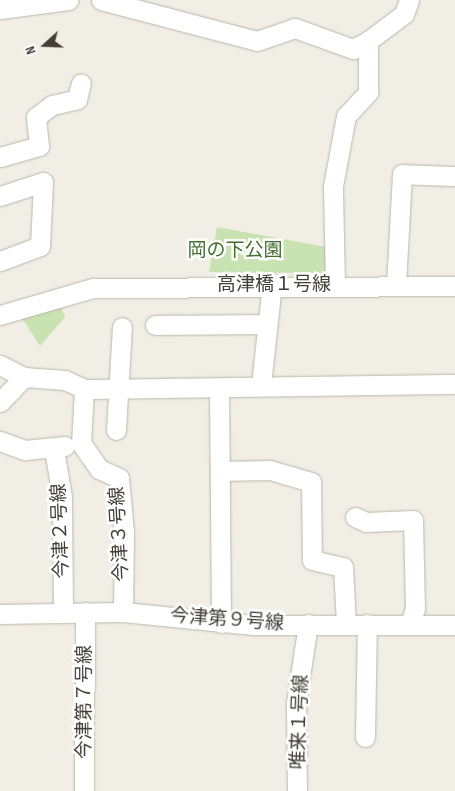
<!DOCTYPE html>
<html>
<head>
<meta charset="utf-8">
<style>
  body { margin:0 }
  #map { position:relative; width:455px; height:791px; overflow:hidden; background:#f1eee6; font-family:"Sofia Sans Condensed","Noto Sans JP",sans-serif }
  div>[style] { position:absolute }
  .green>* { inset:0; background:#c9e2b2 }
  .roads { filter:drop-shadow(0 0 1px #bbb6a9) drop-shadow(0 0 1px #bbb6a9) }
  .minor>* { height:19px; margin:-9.5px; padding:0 9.5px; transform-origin:9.5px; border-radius:9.5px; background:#fff }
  span { translate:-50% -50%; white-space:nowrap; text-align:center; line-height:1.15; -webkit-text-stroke:5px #fff; paint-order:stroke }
  .park-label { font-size:19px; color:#436f2f }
  .street-label { font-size:19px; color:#433e36 }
  .north { position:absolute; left:20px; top:20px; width:50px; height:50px; -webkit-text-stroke:4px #fff; paint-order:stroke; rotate:250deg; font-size:14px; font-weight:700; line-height:20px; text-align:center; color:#433e36 }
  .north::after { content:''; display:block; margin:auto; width:18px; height:22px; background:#433e36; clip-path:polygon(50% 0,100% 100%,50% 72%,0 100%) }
</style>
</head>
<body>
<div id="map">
  <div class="green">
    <div style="clip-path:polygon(217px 227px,326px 247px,327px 273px,209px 272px)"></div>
    <div style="clip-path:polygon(60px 305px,65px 317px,40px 346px,22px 318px)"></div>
  </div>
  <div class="roads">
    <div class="minor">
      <div style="left:101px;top:0;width:161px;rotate:14.7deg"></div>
      <div style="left:257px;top:41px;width:40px;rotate:-18.9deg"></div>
      <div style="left:295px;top:28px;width:62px;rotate:19.9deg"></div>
      <div style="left:353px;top:49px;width:17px;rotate:-28deg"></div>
      <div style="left:0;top:9px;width:69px;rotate:-7.5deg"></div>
      <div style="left:0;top:157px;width:41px;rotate:-15.8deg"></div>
      <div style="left:39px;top:146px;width:29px;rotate:-96deg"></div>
      <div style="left:36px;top:117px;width:20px;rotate:-37deg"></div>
      <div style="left:52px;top:105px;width:26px;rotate:-13deg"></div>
      <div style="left:77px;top:99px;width:16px;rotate:-76deg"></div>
      <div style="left:0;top:196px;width:45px;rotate:-18deg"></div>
      <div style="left:43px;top:182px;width:64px;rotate:92.7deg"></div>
      <div style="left:40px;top:246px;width:43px;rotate:159.4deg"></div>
      <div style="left:335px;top:285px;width:99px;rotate:-91.2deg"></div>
      <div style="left:333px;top:186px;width:71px;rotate:-79.5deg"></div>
      <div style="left:346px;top:116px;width:33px;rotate:-47deg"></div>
      <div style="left:368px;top:92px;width:51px;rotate:-90deg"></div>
      <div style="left:368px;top:41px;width:45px;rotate:-36.9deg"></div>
      <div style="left:404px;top:14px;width:15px;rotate:-70deg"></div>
      <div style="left:396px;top:285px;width:111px;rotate:-86.9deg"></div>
      <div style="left:402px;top:174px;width:53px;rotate:2.2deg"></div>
      <div style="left:0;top:315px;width:97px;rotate:-16.2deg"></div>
      <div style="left:93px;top:288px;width:362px;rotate:-0.3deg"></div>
      <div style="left:155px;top:325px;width:112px;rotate:-0.5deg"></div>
      <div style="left:0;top:365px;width:27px;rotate:27deg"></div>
      <div style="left:24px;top:377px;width:41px;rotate:4.2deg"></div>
      <div style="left:65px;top:380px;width:21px;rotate:25deg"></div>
      <div style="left:84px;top:389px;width:371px;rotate:-0.8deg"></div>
      <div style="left:261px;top:385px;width:102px;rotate:-83.8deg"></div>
      <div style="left:219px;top:389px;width:234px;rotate:89.5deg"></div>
      <div style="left:0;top:402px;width:35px;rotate:-46deg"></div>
      <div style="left:116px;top:430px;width:103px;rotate:-86.7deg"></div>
      <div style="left:0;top:441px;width:27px;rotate:20deg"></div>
      <div style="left:25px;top:450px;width:40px;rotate:-5.7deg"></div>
      <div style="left:81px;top:443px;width:32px;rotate:55deg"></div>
      <div style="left:99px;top:469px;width:22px;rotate:24deg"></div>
      <div style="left:119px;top:478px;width:54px;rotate:84.7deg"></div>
      <div style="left:124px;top:532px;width:80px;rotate:90.7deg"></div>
      <div style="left:81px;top:443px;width:54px;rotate:-86.8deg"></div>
      <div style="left:54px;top:449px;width:49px;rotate:80.5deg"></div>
      <div style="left:62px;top:497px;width:116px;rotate:89.5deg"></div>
      <div style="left:220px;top:471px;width:50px;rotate:-1.1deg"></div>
      <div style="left:270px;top:470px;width:43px;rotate:16.3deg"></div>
      <div style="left:311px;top:482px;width:78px;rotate:89.3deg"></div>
      <div style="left:312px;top:560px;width:32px;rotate:13deg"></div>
      <div style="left:343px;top:567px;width:57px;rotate:87deg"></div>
      <div style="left:355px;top:517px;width:12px;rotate:24deg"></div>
      <div style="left:366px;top:522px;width:47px;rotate:-2.4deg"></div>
      <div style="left:413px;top:520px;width:88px;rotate:88.7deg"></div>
      <div style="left:415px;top:608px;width:17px;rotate:107deg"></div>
      <div style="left:0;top:614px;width:123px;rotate:-0.9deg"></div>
      <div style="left:123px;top:612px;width:131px;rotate:5.7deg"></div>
      <div style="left:253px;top:625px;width:202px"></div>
      <div style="left:365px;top:737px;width:113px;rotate:-89deg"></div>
      <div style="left:84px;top:791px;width:179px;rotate:-89.7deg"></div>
      <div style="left:297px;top:791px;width:88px;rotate:-90.7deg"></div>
      <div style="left:296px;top:703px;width:80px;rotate:-81.4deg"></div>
    </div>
  </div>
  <div class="park-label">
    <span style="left:235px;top:251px">岡の下公園</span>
  </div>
  <div class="street-label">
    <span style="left:274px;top:285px">高津橋１号線</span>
    <span style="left:61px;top:531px;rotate:-92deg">今津２号線</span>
    <span style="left:120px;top:534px;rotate:-93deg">今津３号線</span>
    <span style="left:227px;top:620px;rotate:4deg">今津第９号線</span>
    <span style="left:85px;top:702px;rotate:-90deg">今津第７号線</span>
    <span style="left:300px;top:722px;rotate:-88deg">唯来１号線</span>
  </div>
  <div class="north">N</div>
</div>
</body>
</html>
